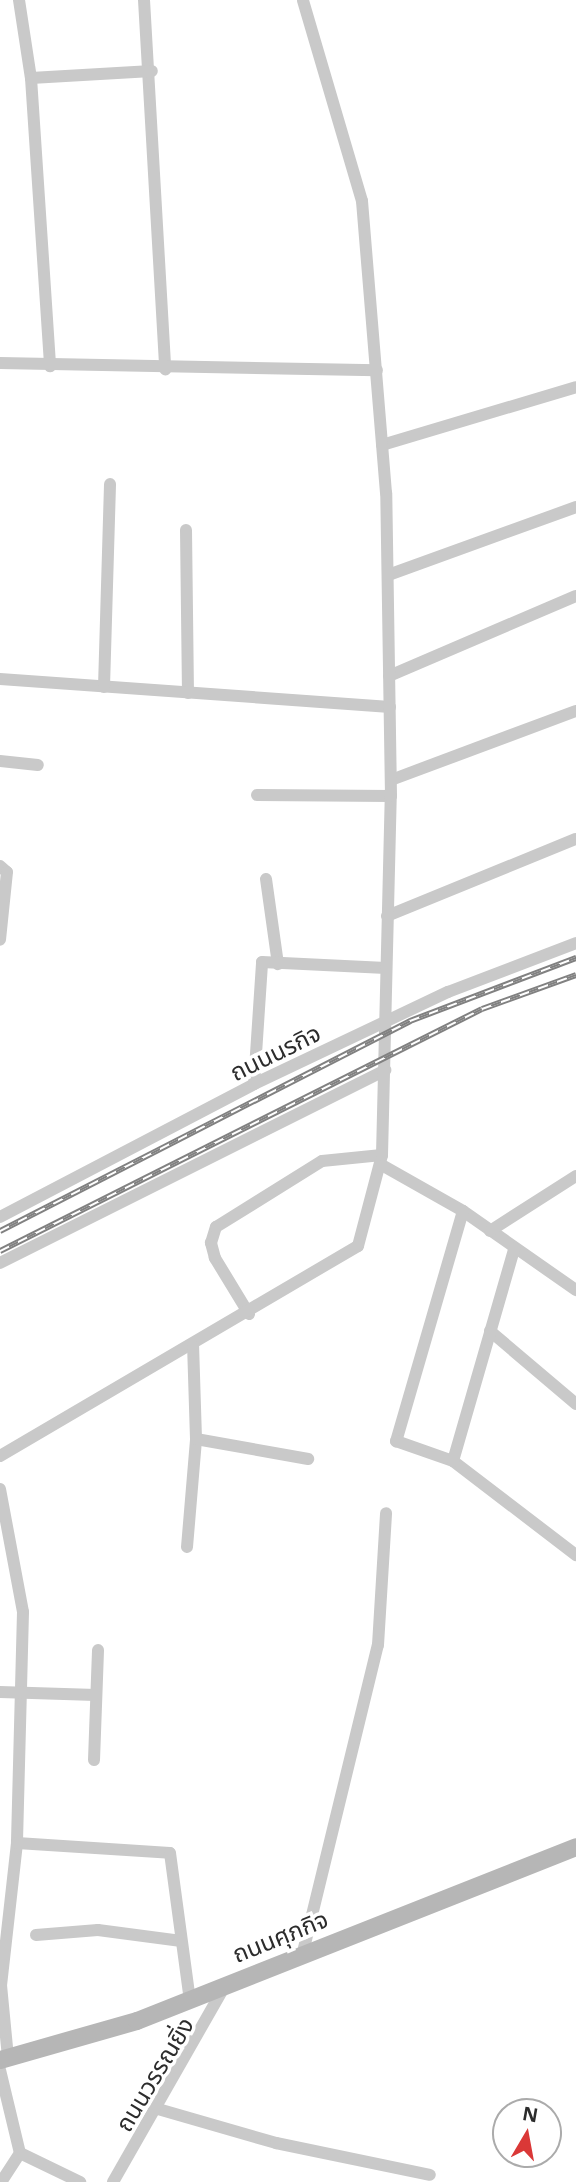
<!DOCTYPE html>
<html>
<head>
<meta charset="utf-8">
<style>
  body { margin:0 }
  #map { position:relative; width:576px; height:2182px; overflow:hidden; background:#fff; font-family:"Noto Sans","Noto Sans Thai",sans-serif }
  div>[style] { position:absolute }
  .minor>* { height:12px; margin:-6px; padding:0 6px; transform-origin:6px; border-radius:6px; background:#c9c9c9 }
  .secondary>* { height:18px; margin:-9px; padding:0 9px; transform-origin:9px; border-radius:9px; background:#b6b6b6 }
  .rail>* { height:6px; margin-top:-3px; transform-origin:0; background:repeating-linear-gradient(90deg,#fff 0 10px,#818181 0 20px); box-sizing:border-box; border-block:2px solid #818181 }
  span { translate:-50% -50%; white-space:nowrap; text-align:center; line-height:1.15; -webkit-text-stroke:7px #fff; paint-order:stroke }
  .street-label { font-size:24px; color:#2c2c2c }
  .north { position:absolute; left:492px; top:2098px; width:70px; height:70px; box-sizing:border-box; background:#fff; border:2px solid #ababab; border-radius:50%; rotate:10deg; font-size:19px; font-weight:700; line-height:28px; text-align:center; color:#2c2c2c }
  .north::after { content:''; display:block; margin:auto; width:24px; height:32px; background:#da3837; clip-path:polygon(50% 0,100% 100%,50% 72%,0 100%) }
</style>
</head>
<body>
<div id="map">
  <div class="minor">
    <div style="left:19px;top:0;width:79px;rotate:81.3deg"></div>
    <div style="left:31px;top:78px;width:289px;rotate:86.2deg"></div>
    <div style="left:144px;top:0;width:370px;rotate:86.7deg"></div>
    <div style="left:31px;top:78px;width:121px;rotate:-3.3deg"></div>
    <div style="left:0;top:363px;width:377px;rotate:1.1deg"></div>
    <div style="left:382px;top:445px;width:202px;rotate:-16.6deg"></div>
    <div style="left:186px;top:530px;width:163px;rotate:89.3deg"></div>
    <div style="left:391px;top:574px;width:197px;rotate:-19.9deg"></div>
    <div style="left:389px;top:676px;width:203px;rotate:-23.2deg"></div>
    <div style="left:0;top:679px;width:391px;rotate:4.1deg"></div>
    <div style="left:104px;top:687px;width:203px;rotate:-88.3deg"></div>
    <div style="left:0;top:761px;width:38px;rotate:6deg"></div>
    <div style="left:391px;top:780px;width:197px;rotate:-20.5deg"></div>
    <div style="left:257px;top:795px;width:134px;rotate:0.4deg"></div>
    <div style="left:0;top:866px;width:9px;rotate:41deg"></div>
    <div style="left:7px;top:872px;width:68px;rotate:95.9deg"></div>
    <div style="left:266px;top:879px;width:86px;rotate:82deg"></div>
    <div style="left:387px;top:916px;width:204px;rotate:-22.2deg"></div>
    <div style="left:254px;top:1084px;width:122px;rotate:-86.2deg"></div>
    <div style="left:262px;top:962px;width:124px;rotate:2.8deg"></div>
    <div style="left:380px;top:1164px;width:95px;rotate:29.5deg"></div>
    <div style="left:463px;top:1211px;width:138px;rotate:35deg"></div>
    <div style="left:463px;top:1211px;width:240px;rotate:106.2deg"></div>
    <div style="left:396px;top:1441px;width:60px;rotate:19.3deg"></div>
    <div style="left:453px;top:1461px;width:155px;rotate:37.4deg"></div>
    <div style="left:0;top:1217px;width:287px;rotate:-27.6deg"></div>
    <div style="left:254px;top:1084px;width:215px;rotate:-25.4deg"></div>
    <div style="left:448px;top:992px;width:137px;rotate:-20.9deg"></div>
    <div style="left:490px;top:1231px;width:102px;rotate:-32.6deg"></div>
    <div style="left:0;top:1263px;width:431px;rotate:-26.6deg"></div>
    <div style="left:249px;top:1314px;width:66px;rotate:-121.3deg"></div>
    <div style="left:215px;top:1258px;width:16px;rotate:-105deg"></div>
    <div style="left:211px;top:1243px;width:17px;rotate:-73deg"></div>
    <div style="left:216px;top:1227px;width:125px;rotate:-31.9deg"></div>
    <div style="left:322px;top:1161px;width:60px;rotate:-5.7deg"></div>
    <div style="left:490px;top:1331px;width:113px;rotate:40.3deg"></div>
    <div style="left:196px;top:1439px;width:114px;rotate:10.1deg"></div>
    <div style="left:0;top:1456px;width:415px;rotate:-30.4deg"></div>
    <div style="left:358px;top:1246px;width:94px;rotate:-75.2deg"></div>
    <div style="left:382px;top:1155px;width:359px;rotate:-88.6deg"></div>
    <div style="left:391px;top:796px;width:303px;rotate:-90.9deg"></div>
    <div style="left:386px;top:493px;width:293px;rotate:-94.7deg"></div>
    <div style="left:362px;top:201px;width:209px;rotate:-106.4deg"></div>
    <div style="left:453px;top:1461px;width:221px;rotate:-73.9deg"></div>
    <div style="left:0;top:1489px;width:125px;rotate:79.4deg"></div>
    <div style="left:23px;top:1612px;width:231px;rotate:91.5deg"></div>
    <div style="left:17px;top:1843px;width:143px;rotate:96.4deg"></div>
    <div style="left:1px;top:1985px;width:73px;rotate:84.5deg"></div>
    <div style="left:187px;top:1547px;width:108px;rotate:-85.2deg"></div>
    <div style="left:196px;top:1439px;width:93px;rotate:-91.8deg"></div>
    <div style="left:0;top:1692px;width:96px;rotate:1.8deg"></div>
    <div style="left:94px;top:1760px;width:110px;rotate:-87.9deg"></div>
    <div style="left:17px;top:1843px;width:153px;rotate:3.7deg"></div>
    <div style="left:170px;top:1853px;width:149px;rotate:82.3deg"></div>
    <div style="left:36px;top:1935px;width:62px;rotate:-4.6deg"></div>
    <div style="left:98px;top:1930px;width:84px;rotate:7.5deg"></div>
    <div style="left:303px;top:1952px;width:316px;rotate:-76.3deg"></div>
    <div style="left:378px;top:1645px;width:132px;rotate:-86.5deg"></div>
    <div style="left:0;top:2070px;width:85px;rotate:76.5deg"></div>
    <div style="left:20px;top:2153px;width:35px;rotate:123deg"></div>
    <div style="left:158px;top:2109px;width:123px;rotate:16.1deg"></div>
    <div style="left:276px;top:2143px;width:157px;rotate:11.7deg"></div>
    <div style="left:20px;top:2153px;width:67px;rotate:25.8deg"></div>
    <div style="left:113px;top:2182px;width:228px;rotate:-60.3deg"></div>
  </div>
  <div class="secondary">
    <div style="left:0;top:2060px;width:142px;rotate:-15.9deg"></div>
    <div style="left:137px;top:2021px;width:472px;rotate:-21.6deg"></div>
  </div>
  <div class="rail">
    <div style="left:0;top:1231px;width:461px;rotate:-27.1deg"></div>
    <div style="left:410px;top:1021px;width:178px;rotate:-20.8deg"></div>
    <div style="left:0;top:1251px;width:539px;rotate:-26.66deg"></div>
    <div style="left:482px;top:1009px;width:100px;rotate:-19.9deg"></div>
  </div>
  <div class="street-label">
    <span style="left:275px;top:1052px;rotate:-26deg">ถนนนรกิจ</span>
    <span style="left:280px;top:1936px;rotate:-22deg">ถนนศุภกิจ</span>
    <span style="left:154px;top:2074px;rotate:-59deg">ถนนวรรณยิ่ง</span>
  </div>
  <div class="north">N</div>
</div>
</body>
</html>
